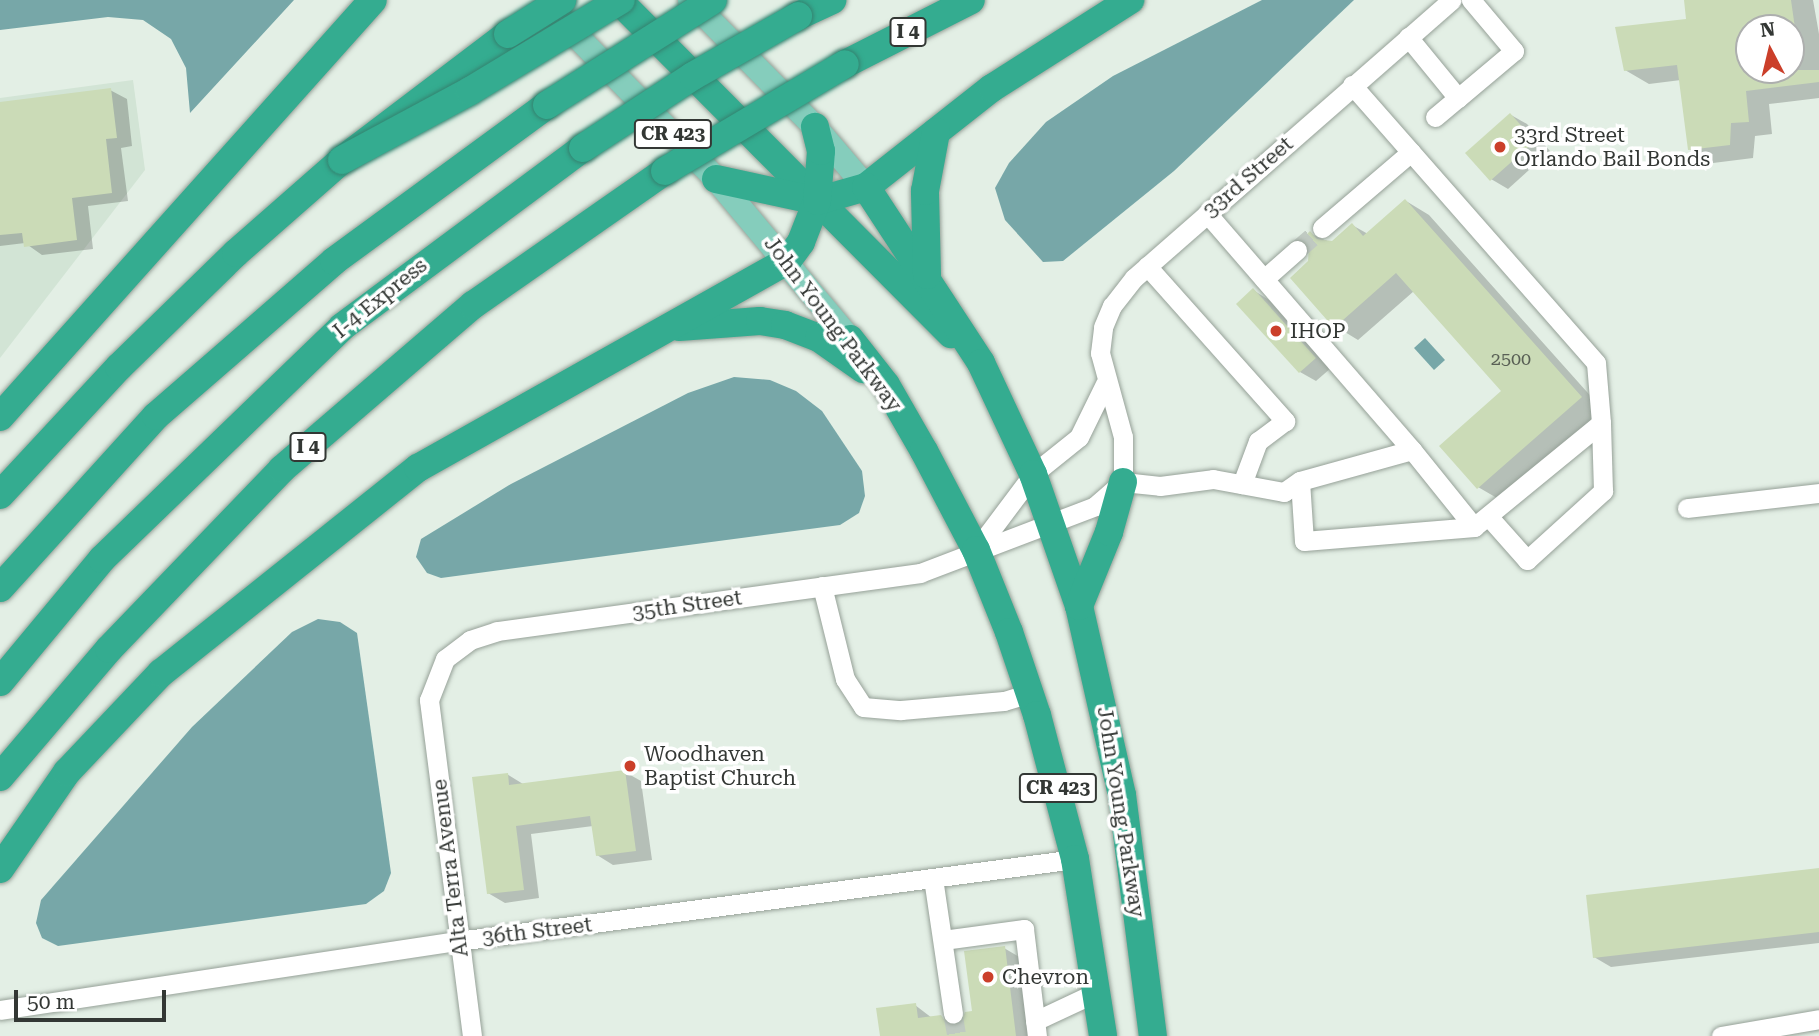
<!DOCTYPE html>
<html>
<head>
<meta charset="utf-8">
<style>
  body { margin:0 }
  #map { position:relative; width:1819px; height:1036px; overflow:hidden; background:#e3efe5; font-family:"Roboto Serif",serif }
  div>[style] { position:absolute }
  .built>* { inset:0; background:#d2e4d5 }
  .water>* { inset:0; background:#77a7a8 }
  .shadow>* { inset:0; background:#0003 }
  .building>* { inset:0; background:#cbdbb7 }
  .minor-tunnel>* { height:19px; margin-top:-9.5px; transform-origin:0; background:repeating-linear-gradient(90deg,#c0cac2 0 19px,transparent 0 29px) }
  .roads { filter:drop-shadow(0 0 2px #96a198) drop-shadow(0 0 2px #96a198) }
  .minor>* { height:19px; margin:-9.5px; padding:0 9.5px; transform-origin:9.5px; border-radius:9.5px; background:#fff }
  .major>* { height:24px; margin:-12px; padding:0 12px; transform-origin:12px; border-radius:12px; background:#85cdbc }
  .highway>* { height:28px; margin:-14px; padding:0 14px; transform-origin:14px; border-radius:14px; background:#34ac90 }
  .bridges { filter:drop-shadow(0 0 2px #348370) drop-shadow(0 0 2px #348370) }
  .highway-bridge>* { height:28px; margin:-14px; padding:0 14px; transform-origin:14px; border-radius:14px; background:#34ac90 }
  .dots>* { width:19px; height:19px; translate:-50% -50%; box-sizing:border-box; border:4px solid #fff; border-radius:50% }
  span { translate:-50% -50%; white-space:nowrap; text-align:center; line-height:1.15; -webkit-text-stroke:7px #fff; paint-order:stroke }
  .number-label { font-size:18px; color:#596055 }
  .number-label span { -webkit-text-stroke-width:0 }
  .shield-label span { padding:2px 5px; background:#fff; border:2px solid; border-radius:5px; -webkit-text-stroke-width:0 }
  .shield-label { font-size:19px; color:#333734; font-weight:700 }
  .poi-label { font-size:21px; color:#333734 }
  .left { translate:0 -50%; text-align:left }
  .street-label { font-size:21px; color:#333734 }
  .north { position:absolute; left:1735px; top:14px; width:70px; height:70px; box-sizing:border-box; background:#fff; border:2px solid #adafae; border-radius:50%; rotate:353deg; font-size:19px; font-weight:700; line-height:28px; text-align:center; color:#333734 }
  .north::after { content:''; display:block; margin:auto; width:24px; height:32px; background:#cb3f2a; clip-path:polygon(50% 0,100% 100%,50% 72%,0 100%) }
  .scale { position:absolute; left:14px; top:990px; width:152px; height:32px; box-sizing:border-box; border:4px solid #333734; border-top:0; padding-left:9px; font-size:21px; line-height:24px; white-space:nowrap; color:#333734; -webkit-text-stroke:5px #fff; paint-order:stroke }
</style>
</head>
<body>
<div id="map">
  <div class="built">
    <div style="clip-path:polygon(133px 80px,145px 170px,0 358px,0 98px)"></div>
  </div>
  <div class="water">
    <div style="clip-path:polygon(0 0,294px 0,190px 113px,186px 68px,171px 39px,143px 20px,108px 17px,0 30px)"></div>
    <div style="clip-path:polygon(1262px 0,1354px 0,1174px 171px,1063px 261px,1043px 262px,1005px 220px,995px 188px,1009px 163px,1046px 122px,1113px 76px)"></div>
    <div style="clip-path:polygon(1425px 338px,1445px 360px,1434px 370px,1414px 348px)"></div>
    <div style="clip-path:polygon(734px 377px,770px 380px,796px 391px,822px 411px,862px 471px,865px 496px,859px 513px,840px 525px,441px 578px,427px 573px,416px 557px,421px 539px,511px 484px,688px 393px)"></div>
    <div style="clip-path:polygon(318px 619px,340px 622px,357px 633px,391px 873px,384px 891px,366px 904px,58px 946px,42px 938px,36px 923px,41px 900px,192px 727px,292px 632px)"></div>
  </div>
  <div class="shadow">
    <div style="clip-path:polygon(evenodd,1686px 0,1813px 0,1819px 34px,1819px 98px,1769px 104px,1772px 134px,1755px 136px,1753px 158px,1713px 163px,1689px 149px,1681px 80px,1649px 84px,1625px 70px,1688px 20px,1686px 0,1749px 28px,1791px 28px,1791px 70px,1749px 70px,1749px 28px)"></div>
    <div style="clip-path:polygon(110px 90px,127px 99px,132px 146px,121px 148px,128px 201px,88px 206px,93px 249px,42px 255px,25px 243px,0 246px,0 104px)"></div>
    <div style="clip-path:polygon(1511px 115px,1527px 124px,1550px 151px,1508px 189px,1491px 179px)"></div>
    <div style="clip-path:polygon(1406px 201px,1429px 215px,1604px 411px,1502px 501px,1478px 487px,1503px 391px,1414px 291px,1358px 340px,1335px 326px,1310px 262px,1311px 234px,1332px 243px,1352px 225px,1368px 234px)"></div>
    <div style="clip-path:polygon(1253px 290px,1269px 300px,1331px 368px,1316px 381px,1300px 372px)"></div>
    <div style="clip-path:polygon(625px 772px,641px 781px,652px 860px,613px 865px,597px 855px,593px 826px,531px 834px,539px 898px,505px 903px,488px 893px,507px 774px,523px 784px)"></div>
    <div style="clip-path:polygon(1819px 870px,1819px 943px,1611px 967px,1594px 957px)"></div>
    <div style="clip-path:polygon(1004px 948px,1021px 958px,1031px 1036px,882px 1036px,915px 1005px,932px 1018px,961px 1026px,974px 1013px)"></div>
  </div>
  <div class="building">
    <div style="clip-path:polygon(1684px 0,1791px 0,1795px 28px,1749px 28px,1749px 70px,1819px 70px,1819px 82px,1746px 91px,1749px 122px,1731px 123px,1730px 145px,1688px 150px,1677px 65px,1624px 71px,1615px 27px,1686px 19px)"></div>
    <div style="clip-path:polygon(111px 88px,117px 138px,106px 139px,112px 193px,72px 198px,77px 240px,24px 247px,22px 233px,0 235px,0 102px)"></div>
    <div style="clip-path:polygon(1510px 113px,1535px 141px,1490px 181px,1465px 153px)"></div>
    <div style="clip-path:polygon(1405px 199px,1582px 397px,1477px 489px,1439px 446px,1501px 391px,1396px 273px,1334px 328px,1290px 278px,1308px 261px,1309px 247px,1302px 239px,1310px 231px,1317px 239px,1332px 241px,1352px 223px,1363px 236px)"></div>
    <div style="clip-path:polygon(1253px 288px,1316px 358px,1299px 373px,1236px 304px)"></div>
    <div style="clip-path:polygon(625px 770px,636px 851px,596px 856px,590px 816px,516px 826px,524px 890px,487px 894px,472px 777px,508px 773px,509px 785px)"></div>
    <div style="clip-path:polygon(1819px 868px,1819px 932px,1593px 958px,1586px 895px)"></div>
    <div style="clip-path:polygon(1005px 946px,1016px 1036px,880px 1036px,876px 1008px,916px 1003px,918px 1018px,941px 1015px,948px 1025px,960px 1024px,965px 1012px,972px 1011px,964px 951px)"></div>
  </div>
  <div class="minor-tunnel">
    <div style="left:1297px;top:250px;width:33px;rotate:-41deg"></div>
    <div style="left:953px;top:1014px;width:22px;rotate:80deg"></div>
  </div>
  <div class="roads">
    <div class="minor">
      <div style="left:1408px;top:37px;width:79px;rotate:50.7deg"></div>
      <div style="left:1458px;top:98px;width:73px;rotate:-40deg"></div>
      <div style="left:1514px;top:51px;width:67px;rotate:-130.1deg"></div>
      <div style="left:1352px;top:85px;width:370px;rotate:48.7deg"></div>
      <div style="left:1596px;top:363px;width:60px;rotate:85.2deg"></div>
      <div style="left:1601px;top:423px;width:164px;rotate:140.7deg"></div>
      <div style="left:1474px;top:527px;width:99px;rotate:-128.8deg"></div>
      <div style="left:1435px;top:117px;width:30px;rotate:-40deg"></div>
      <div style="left:1322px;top:228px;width:117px;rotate:-40.5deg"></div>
      <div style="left:1147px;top:266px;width:208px;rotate:48.3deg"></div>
      <div style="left:1285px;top:421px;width:34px;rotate:143deg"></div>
      <div style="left:1258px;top:441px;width:46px;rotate:110.4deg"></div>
      <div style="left:1264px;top:279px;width:44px;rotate:-41.3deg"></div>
      <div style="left:1300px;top:481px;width:60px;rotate:86.2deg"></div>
      <div style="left:1304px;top:541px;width:171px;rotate:-4.7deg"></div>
      <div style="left:1123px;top:482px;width:37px;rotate:6deg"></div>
      <div style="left:1160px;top:486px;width:53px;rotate:-7.5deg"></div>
      <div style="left:1213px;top:479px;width:72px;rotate:10.4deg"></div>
      <div style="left:1284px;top:492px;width:19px;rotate:-35deg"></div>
      <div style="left:1300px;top:481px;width:116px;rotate:-15.5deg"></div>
      <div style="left:1412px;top:450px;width:313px;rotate:-130.9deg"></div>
      <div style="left:1687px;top:508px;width:133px;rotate:-6.5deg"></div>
      <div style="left:1488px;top:516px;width:59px;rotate:48.4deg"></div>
      <div style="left:1527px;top:560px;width:103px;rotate:-42.2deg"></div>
      <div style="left:1603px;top:491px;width:68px;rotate:-91.7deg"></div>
      <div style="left:976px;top:550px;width:95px;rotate:-53.1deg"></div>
      <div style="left:1033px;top:474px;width:59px;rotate:-38.8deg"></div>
      <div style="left:1079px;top:437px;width:59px;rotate:-63.9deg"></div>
      <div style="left:822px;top:586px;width:96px;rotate:76.1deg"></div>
      <div style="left:845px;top:679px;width:33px;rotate:57deg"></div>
      <div style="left:863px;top:707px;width:38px;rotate:5deg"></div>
      <div style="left:901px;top:710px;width:103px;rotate:-5deg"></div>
      <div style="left:1004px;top:701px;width:27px;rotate:-17deg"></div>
      <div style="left:933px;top:878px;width:137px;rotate:81.6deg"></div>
      <div style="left:943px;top:940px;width:82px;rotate:-7.7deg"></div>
      <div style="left:1024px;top:929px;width:108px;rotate:83.1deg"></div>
      <div style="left:0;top:1010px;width:463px;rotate:-8.6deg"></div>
      <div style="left:458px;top:941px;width:622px;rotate:-7.57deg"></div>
      <div style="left:1035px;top:1021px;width:68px;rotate:-25.1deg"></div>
      <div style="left:472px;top:1036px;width:339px;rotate:-97.3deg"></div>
      <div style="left:429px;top:700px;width:44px;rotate:-68.7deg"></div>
      <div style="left:445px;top:659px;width:31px;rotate:-37deg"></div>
      <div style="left:470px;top:640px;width:28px;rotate:-18deg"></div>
      <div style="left:497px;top:631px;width:427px;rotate:-7.8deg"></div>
      <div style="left:920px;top:573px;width:187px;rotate:-20.9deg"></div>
      <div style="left:1095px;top:506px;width:37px;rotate:-41deg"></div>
      <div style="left:1123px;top:482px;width:45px;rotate:-90deg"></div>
      <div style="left:1123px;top:437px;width:87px;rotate:-105.3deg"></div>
      <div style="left:1100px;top:353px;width:26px;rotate:-83deg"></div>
      <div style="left:1103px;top:327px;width:23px;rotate:-67deg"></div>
      <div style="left:1112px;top:306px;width:36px;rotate:-52deg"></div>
      <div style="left:1134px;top:278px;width:422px;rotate:-41.2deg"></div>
      <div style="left:1721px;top:1036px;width:99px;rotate:-9.8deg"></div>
    </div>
    <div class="major">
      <div style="left:690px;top:0;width:178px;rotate:45.5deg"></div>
      <div style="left:815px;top:127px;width:79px;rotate:49.6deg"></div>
      <div style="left:557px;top:16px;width:228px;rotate:45.7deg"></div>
      <div style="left:716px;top:179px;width:209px;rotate:50.1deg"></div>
    </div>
    <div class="highway">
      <div style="left:618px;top:0;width:472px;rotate:45.1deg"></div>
      <div style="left:798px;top:16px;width:38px;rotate:-25deg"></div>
      <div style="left:845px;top:64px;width:141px;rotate:-26.9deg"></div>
      <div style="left:716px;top:179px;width:103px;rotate:12.3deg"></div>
      <div style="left:817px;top:201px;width:51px;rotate:-15.9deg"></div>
      <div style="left:866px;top:187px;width:160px;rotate:-38.2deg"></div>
      <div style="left:992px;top:88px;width:164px;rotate:-32.5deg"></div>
      <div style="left:866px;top:187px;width:210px;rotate:56.8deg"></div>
      <div style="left:981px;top:363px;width:123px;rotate:64.9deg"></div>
      <div style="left:1033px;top:474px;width:140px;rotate:70.8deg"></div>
      <div style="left:1079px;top:606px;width:194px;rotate:77.2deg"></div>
      <div style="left:1122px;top:795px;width:243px;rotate:82.7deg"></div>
      <div style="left:927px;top:275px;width:84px;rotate:-91.4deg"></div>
      <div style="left:925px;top:191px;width:60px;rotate:-79.4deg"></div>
      <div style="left:679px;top:327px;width:81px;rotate:-4.2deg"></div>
      <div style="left:760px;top:321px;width:25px;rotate:9deg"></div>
      <div style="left:785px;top:325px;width:36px;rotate:21deg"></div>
      <div style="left:819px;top:338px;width:54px;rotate:35.2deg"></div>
      <div style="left:850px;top:339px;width:58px;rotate:52deg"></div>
      <div style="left:886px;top:385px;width:76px;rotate:60.1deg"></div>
      <div style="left:924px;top:451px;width:112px;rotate:62.3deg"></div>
      <div style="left:976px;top:550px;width:88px;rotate:68.1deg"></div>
      <div style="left:1009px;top:632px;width:88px;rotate:71.4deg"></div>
      <div style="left:1037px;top:715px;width:149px;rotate:75.2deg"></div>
      <div style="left:1075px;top:859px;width:179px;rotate:81deg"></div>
      <div style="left:0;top:417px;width:559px;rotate:-48.19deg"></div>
      <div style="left:0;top:495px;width:175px;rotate:-47.1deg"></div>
      <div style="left:119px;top:367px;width:163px;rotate:-44.3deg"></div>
      <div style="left:236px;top:253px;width:141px;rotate:-41.3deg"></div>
      <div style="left:342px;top:160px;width:208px;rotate:-37.2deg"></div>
      <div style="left:0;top:588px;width:232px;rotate:-47.8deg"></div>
      <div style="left:156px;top:416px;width:236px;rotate:-41deg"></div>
      <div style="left:334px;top:261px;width:264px;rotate:-36.2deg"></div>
      <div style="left:1079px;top:606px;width:80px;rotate:-67.9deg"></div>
      <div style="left:1109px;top:532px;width:52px;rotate:-74.4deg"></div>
      <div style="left:0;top:682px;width:160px;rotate:-50.3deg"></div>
      <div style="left:102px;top:559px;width:334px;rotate:-44deg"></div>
      <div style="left:342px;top:327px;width:300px;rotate:-36.6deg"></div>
      <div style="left:0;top:777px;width:168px;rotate:-49.6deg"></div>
      <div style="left:109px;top:649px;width:250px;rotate:-46.1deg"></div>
      <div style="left:282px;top:469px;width:252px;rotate:-40.7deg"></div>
      <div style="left:473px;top:305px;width:234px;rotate:-34.9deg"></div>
      <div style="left:0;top:869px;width:118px;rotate:-55.4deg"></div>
      <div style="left:67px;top:772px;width:137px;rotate:-46.5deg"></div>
      <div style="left:161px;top:673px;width:329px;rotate:-38.6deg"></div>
      <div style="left:418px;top:468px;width:424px;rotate:-29.3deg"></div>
      <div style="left:788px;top:260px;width:22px;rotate:-54deg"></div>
      <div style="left:801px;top:242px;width:44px;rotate:-68.7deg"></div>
      <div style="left:817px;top:201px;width:50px;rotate:-85.4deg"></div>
      <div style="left:821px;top:151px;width:25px;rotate:-104deg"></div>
    </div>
  </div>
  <div class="bridges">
    <div class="highway-bridge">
      <div style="left:508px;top:34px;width:64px;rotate:-32.2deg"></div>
      <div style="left:547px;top:105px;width:196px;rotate:-32.3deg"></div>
      <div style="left:583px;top:148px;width:131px;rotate:-33.2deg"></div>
      <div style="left:693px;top:76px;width:121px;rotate:-29.7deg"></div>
      <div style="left:342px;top:160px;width:145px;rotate:-28.3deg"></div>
      <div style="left:470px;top:91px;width:176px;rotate:-31.1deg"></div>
      <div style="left:665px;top:171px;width:209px;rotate:-30.7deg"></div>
    </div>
  </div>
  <div class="dots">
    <div style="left:1500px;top:147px;background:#cb3f2a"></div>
    <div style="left:1276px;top:331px;background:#cb3f2a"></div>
    <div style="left:630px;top:766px;background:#cb3f2a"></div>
    <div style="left:988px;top:977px;background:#cb3f2a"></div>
  </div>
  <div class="number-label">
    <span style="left:1511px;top:359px">2500</span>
  </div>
  <div class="shield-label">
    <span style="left:908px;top:32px">I 4</span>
    <span style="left:673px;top:134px">CR 423</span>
    <span style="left:308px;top:447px">I 4</span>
    <span style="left:1058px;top:788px">CR 423</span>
  </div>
  <div class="poi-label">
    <span class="left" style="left:1514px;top:147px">33rd Street<br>Orlando Bail Bonds</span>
    <span class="left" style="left:1290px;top:331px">IHOP</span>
    <span class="left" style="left:644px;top:766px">Woodhaven<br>Baptist Church</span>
    <span class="left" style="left:1002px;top:977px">Chevron</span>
  </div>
  <div class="street-label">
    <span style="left:1248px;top:177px;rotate:-41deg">33rd Street</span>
    <span style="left:380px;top:298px;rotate:-39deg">I-4 Express</span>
    <span style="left:833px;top:324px;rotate:53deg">John Young Parkway</span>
    <span style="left:687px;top:605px;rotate:-8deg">35th Street</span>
    <span style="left:1121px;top:812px;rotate:81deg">John Young Parkway</span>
    <span style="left:450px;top:868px;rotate:-97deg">Alta Terra Avenue</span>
    <span style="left:537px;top:931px;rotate:-7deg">36th Street</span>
  </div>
  <div class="north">N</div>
  <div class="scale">50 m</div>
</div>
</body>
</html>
